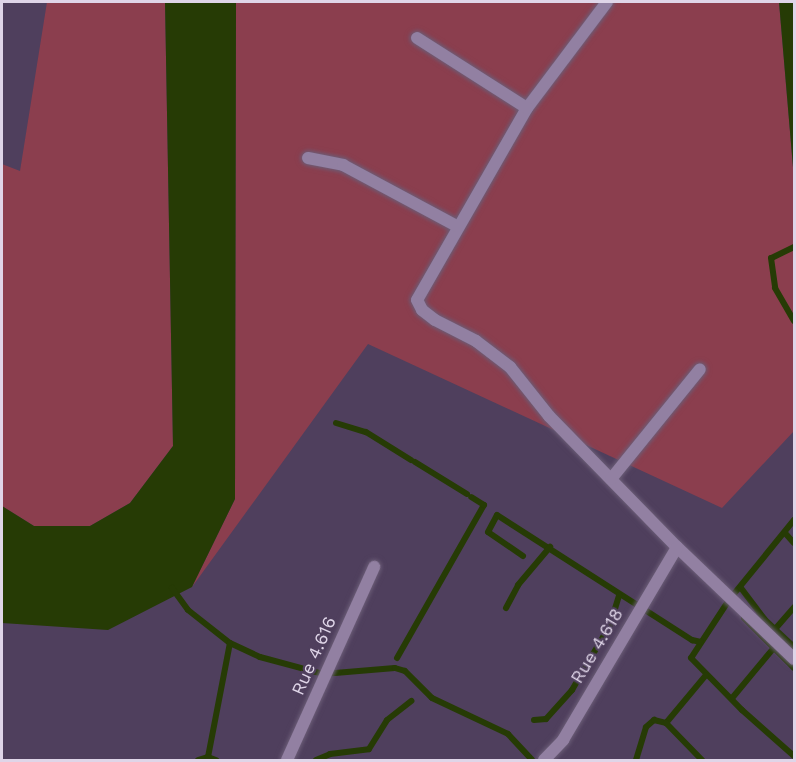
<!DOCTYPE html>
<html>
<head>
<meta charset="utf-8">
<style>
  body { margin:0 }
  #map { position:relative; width:796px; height:762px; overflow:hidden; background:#4f3f5d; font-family:"Work Sans",sans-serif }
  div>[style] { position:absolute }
  .green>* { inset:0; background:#8b3e4e }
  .water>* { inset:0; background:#263b05 }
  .stream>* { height:6px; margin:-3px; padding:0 3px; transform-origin:3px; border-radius:3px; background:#263b05 }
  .roads { filter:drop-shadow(0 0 2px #6b5d77) drop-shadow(0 0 2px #6b5d77) }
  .minor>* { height:12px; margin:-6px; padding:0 6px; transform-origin:6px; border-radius:6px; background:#9280a2 }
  span { translate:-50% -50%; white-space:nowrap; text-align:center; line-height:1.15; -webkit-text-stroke:4.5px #4f3f5d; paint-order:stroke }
  .street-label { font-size:18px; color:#dfd5e8 }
  .frame { position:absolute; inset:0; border:3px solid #dfd5e8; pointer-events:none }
</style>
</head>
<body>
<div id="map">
  <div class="green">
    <div style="clip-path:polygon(47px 2px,165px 2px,173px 446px,130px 503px,90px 526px,34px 526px,2px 506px,2px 164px,20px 171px)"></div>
    <div style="clip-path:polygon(236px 2px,779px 2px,794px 179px,794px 431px,722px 508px,368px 344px,192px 587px,235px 499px)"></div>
  </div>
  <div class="water">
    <div style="clip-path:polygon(165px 2px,236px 2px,235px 499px,192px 587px,108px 630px,2px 623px,2px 506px,34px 526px,90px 526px,130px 503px,173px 446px)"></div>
    <div style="clip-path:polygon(779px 2px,794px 2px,794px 179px)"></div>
  </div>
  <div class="stream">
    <div style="left:794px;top:247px;width:25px;rotate:154deg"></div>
    <div style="left:771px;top:258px;width:30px;rotate:82deg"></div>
    <div style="left:775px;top:288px;width:38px;rotate:60deg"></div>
    <div style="left:336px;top:423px;width:31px;rotate:17deg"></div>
    <div style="left:366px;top:432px;width:53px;rotate:31.9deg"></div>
    <div style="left:415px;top:462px;width:61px;rotate:31.6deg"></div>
    <div style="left:794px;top:520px;width:103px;rotate:129.1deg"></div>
    <div style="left:729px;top:600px;width:69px;rotate:123.2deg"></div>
    <div style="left:691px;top:658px;width:73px;rotate:45.6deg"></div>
    <div style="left:742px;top:710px;width:69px;rotate:41.5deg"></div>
    <div style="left:785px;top:533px;width:13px;rotate:48deg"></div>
    <div style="left:523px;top:556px;width:42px;rotate:-145.6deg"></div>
    <div style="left:488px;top:532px;width:19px;rotate:-62deg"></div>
    <div style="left:497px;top:515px;width:232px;rotate:32.7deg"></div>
    <div style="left:692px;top:640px;width:9px;rotate:13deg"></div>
    <div style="left:172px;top:588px;width:27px;rotate:54deg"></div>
    <div style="left:188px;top:610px;width:53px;rotate:38.2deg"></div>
    <div style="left:230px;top:643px;width:33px;rotate:25deg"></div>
    <div style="left:260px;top:657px;width:65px;rotate:15.1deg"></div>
    <div style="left:323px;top:674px;width:72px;rotate:-4.8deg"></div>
    <div style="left:395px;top:668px;width:10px;rotate:17deg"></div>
    <div style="left:405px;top:671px;width:38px;rotate:45deg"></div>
    <div style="left:432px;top:698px;width:84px;rotate:25.3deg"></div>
    <div style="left:508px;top:734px;width:35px;rotate:47deg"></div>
    <div style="left:741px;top:588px;width:39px;rotate:53deg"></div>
    <div style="left:764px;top:619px;width:41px;rotate:43deg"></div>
    <div style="left:506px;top:608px;width:26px;rotate:-62deg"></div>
    <div style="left:518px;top:585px;width:50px;rotate:-49.9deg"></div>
    <div style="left:744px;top:618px;width:71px;rotate:45deg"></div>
    <div style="left:776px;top:628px;width:28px;rotate:-49deg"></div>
    <div style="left:397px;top:658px;width:176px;rotate:-60.4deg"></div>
    <div style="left:484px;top:505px;width:15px;rotate:-148deg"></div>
    <div style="left:733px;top:697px;width:61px;rotate:-50.3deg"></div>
    <div style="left:534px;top:720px;width:12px;rotate:-5deg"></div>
    <div style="left:546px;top:719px;width:39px;rotate:-48deg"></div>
    <div style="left:572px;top:690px;width:75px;rotate:-59.7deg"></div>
    <div style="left:610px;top:625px;width:31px;rotate:-73deg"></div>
    <div style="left:666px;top:723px;width:62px;rotate:-50.2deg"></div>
    <div style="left:208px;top:757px;width:116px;rotate:-79.1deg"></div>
    <div style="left:198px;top:760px;width:10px;rotate:-17deg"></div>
    <div style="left:208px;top:757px;width:9px;rotate:21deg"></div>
    <div style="left:316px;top:760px;width:15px;rotate:-23deg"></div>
    <div style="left:330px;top:754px;width:39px;rotate:-7deg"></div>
    <div style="left:369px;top:749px;width:34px;rotate:-58deg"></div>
    <div style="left:387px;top:720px;width:31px;rotate:-38deg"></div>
    <div style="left:636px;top:760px;width:34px;rotate:-73deg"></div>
    <div style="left:646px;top:727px;width:11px;rotate:-41deg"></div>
    <div style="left:654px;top:720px;width:12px;rotate:14deg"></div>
    <div style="left:666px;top:723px;width:52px;rotate:45.8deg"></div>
  </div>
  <div class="roads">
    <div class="minor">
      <div style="left:607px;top:2px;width:133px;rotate:127deg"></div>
      <div style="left:527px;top:108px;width:221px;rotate:119.8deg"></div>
      <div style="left:417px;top:300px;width:11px;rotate:63deg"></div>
      <div style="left:422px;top:310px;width:16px;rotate:38deg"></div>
      <div style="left:435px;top:320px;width:46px;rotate:27.1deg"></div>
      <div style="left:476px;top:341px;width:43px;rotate:37.4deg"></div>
      <div style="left:510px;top:367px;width:63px;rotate:51.5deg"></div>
      <div style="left:549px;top:416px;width:183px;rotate:45.7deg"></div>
      <div style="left:677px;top:547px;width:162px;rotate:43.7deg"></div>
      <div style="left:417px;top:38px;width:130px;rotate:32.5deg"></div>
      <div style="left:308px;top:158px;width:36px;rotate:11deg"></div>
      <div style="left:343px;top:165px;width:129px;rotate:28.2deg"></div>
      <div style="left:611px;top:479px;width:141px;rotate:-51deg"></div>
      <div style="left:287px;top:760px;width:212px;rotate:-65.7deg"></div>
      <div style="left:544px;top:760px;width:28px;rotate:-46deg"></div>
      <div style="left:563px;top:740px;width:224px;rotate:-59.4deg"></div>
    </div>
  </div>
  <div class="street-label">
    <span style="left:597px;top:646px;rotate:-59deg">Rue 4.618</span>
    <span style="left:314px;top:656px;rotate:-66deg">Rue 4.616</span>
  </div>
  <div class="frame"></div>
</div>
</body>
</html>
